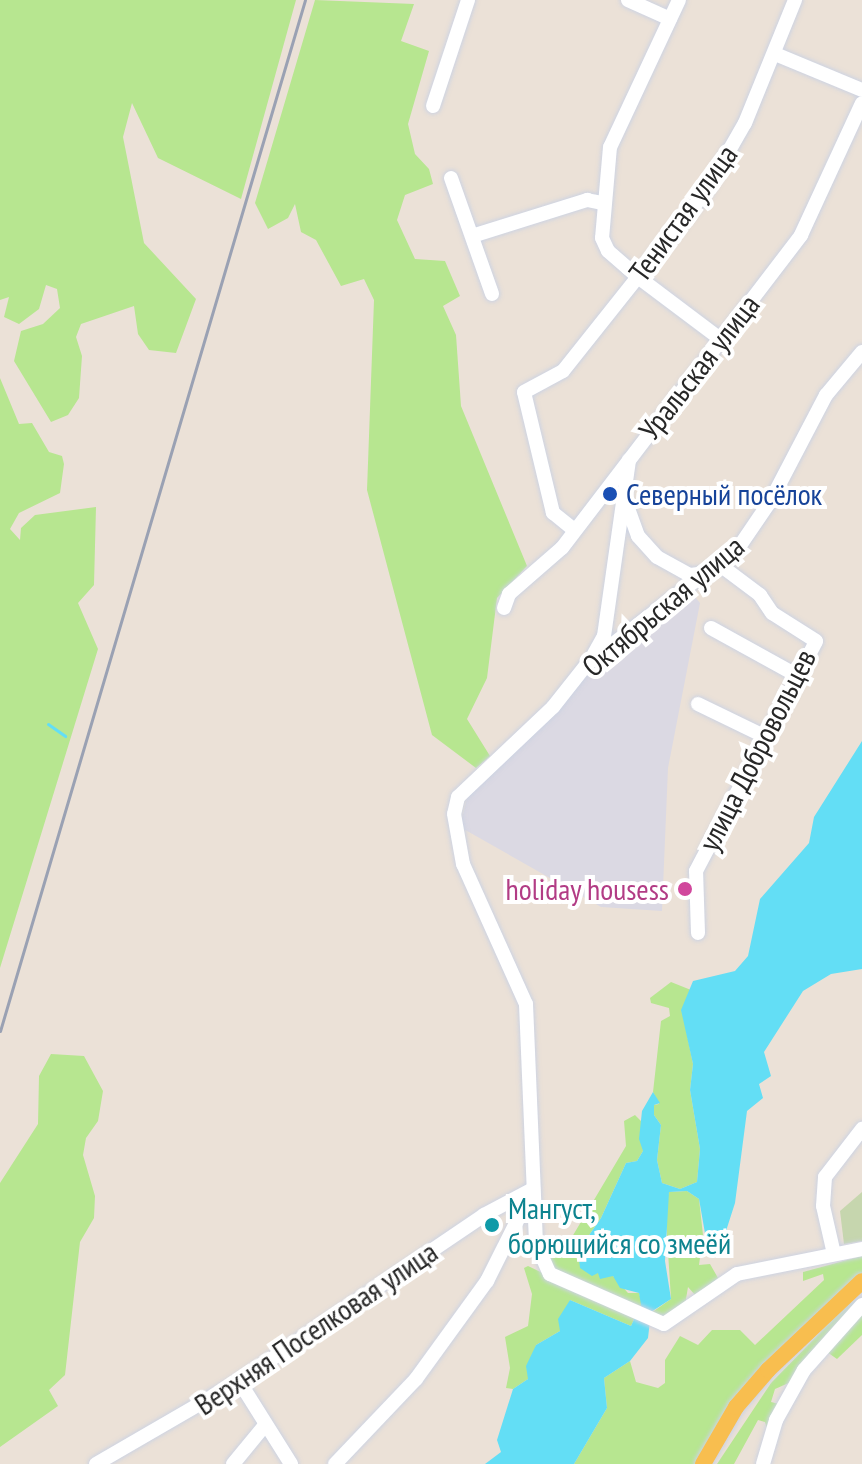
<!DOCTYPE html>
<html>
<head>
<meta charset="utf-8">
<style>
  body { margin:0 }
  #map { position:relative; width:862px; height:1464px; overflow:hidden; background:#ebe1d7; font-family:"PT Sans Narrow",sans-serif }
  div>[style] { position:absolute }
  .industrial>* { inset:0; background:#dbd9e3 }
  .green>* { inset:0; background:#b7e690 }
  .cemetery>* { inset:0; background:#c6d6ae }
  .water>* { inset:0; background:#63def5 }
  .stream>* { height:3px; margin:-1.5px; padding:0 1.5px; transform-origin:1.5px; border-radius:1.5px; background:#63def5 }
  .roads { filter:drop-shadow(0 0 2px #cdd3e2) drop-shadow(0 0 2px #cdd3e2) }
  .minor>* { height:14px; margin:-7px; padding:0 7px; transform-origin:7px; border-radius:7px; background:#fff }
  .major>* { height:16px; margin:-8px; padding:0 8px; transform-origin:8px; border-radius:8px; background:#f8be4f }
  .rail>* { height:3px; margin:-1.5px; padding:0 1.5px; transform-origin:1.5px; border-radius:1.5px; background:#9aa1b3 }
  .dots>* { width:22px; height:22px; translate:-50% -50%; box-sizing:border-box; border:4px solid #fff; border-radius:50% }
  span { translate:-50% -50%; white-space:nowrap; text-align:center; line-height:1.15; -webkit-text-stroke:8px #fff; paint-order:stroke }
  .street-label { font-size:30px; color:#272727 }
  .transit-label { font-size:30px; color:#164399 }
  .left { translate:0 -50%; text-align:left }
  .hotel-label { font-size:30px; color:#b23c85 }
  .right { translate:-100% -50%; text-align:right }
  .culture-label { font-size:30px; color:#0d838f }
</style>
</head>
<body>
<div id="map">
  <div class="industrial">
    <div style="clip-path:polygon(691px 592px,700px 603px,668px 768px,662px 911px,601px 907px,460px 827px,468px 795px,593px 666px)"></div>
  </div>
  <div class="green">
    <div style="clip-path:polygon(0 0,296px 0,241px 199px,158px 158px,132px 103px,123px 137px,144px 243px,196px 299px,176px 353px,149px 350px,138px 334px,134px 306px,81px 324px,76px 337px,82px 356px,79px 398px,68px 415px,51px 422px,14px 361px,21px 331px,43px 324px,60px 308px,57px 289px,46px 285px,39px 309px,19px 324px,4px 317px,9px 297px,0 300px)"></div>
    <div style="clip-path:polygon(315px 0,414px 4px,401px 41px,429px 51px,408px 124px,415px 154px,429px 169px,433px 184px,405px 195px,397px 220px,415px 259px,445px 261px,460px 296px,443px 306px,456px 335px,461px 406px,527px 566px,497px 598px,487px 678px,467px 719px,490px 756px,476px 768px,432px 735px,367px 490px,374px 300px,364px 279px,341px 286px,316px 240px,301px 232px,295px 204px,288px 218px,268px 229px,255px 203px)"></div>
    <div style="clip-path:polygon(0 378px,19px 424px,32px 423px,49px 452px,62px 456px,64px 464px,60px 493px,19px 513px,10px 529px,20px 540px,21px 528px,35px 515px,96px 507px,94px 585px,78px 603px,98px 649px,0 968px)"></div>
    <div style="clip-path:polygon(671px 982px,691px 990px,682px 1010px,693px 1064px,690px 1090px,700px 1149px,697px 1182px,680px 1189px,662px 1183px,657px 1160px,661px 1125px,654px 1115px,654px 1105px,659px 1104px,653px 1092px,661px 1021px,670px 1016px,669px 1008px,651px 1003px,650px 998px)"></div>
    <div style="clip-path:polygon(51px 1054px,84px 1056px,103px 1091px,98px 1121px,86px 1138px,83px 1155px,95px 1196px,94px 1218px,80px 1242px,65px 1375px,49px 1390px,58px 1406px,0 1447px,0 1183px,38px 1124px,39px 1076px)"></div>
    <div style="clip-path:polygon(635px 1115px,641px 1121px,643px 1151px,637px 1161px,626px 1163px,601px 1218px,578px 1251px,598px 1272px,613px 1276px,628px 1293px,639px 1293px,644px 1310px,559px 1278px,543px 1259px,541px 1215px,543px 1236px,558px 1242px,572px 1237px,626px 1146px,624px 1121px)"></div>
    <div style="clip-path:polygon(687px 1191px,699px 1199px,703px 1235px,699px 1265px,710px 1264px,718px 1278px,696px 1296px,688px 1287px,685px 1305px,667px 1318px,651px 1313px,671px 1299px,665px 1204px,669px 1192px)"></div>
    <div style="clip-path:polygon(862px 1256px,862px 1275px,834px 1297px,698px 1464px,574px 1464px,607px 1408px,604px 1378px,630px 1361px,636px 1382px,658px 1388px,665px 1383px,665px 1360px,680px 1336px,698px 1345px,712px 1330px,740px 1330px,755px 1345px,824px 1280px,823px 1274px,803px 1281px,803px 1272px)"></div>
    <div style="clip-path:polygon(528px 1266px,635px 1317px,631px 1326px,570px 1300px,560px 1331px,536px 1345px,528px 1379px,513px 1389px,506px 1388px,510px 1368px,505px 1337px,528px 1326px,532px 1294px,524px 1268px)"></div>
    <div style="clip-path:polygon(861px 1297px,791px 1382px,775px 1389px,771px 1402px,779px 1404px,769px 1434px,765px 1422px,758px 1420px,734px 1464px,717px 1464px,771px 1383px,847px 1305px)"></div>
    <div style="clip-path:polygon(862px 1312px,862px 1335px,837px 1359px,827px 1352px)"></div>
  </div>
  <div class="cemetery">
    <div style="clip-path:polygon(862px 1192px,862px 1241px,844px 1244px,840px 1211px)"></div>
  </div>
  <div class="water">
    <div style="clip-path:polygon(862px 741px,862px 969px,831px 974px,803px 991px,764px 1052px,771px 1076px,759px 1084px,763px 1098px,747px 1111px,735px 1203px,726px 1231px,706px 1239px,699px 1199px,687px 1191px,669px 1192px,665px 1261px,671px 1299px,651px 1312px,648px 1338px,630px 1361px,604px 1378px,607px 1408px,574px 1464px,485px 1464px,501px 1452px,497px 1440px,513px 1389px,528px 1379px,526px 1366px,536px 1345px,560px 1331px,558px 1319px,570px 1300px,631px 1326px,635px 1317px,643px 1317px,639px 1293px,620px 1288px,613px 1276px,600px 1279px,598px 1273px,592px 1276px,580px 1268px,578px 1251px,601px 1218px,626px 1163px,637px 1161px,643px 1151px,639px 1139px,642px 1111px,653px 1092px,660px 1103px,654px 1105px,654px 1115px,661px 1125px,657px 1160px,662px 1183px,680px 1189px,697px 1182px,700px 1149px,690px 1090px,693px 1064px,681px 1010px,693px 981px,735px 971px,748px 956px,760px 899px,809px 843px,814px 817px)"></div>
  </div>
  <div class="stream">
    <div style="left:48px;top:724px;width:21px;rotate:35deg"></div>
  </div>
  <div class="roads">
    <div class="minor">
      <div style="left:628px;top:0;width:46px;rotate:24.3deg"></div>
      <div style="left:679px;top:0;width:162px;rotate:115.1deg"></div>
      <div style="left:610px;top:147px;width:91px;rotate:95deg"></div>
      <div style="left:602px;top:238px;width:14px;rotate:65deg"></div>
      <div style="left:608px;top:251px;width:40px;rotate:41deg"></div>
      <div style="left:638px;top:277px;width:101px;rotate:37deg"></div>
      <div style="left:775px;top:54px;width:94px;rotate:22.5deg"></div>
      <div style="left:433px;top:106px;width:112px;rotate:-71.7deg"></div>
      <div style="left:451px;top:178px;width:123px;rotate:70.5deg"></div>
      <div style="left:472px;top:236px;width:121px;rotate:-17.4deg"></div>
      <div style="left:587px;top:200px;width:15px;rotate:11deg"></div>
      <div style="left:862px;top:352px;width:56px;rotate:129.9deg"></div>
      <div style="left:826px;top:395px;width:119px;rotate:117.6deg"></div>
      <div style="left:771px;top:500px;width:57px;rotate:124.2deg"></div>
      <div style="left:739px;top:547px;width:192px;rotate:142.4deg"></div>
      <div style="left:587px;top:664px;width:55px;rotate:128.3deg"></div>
      <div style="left:553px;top:707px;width:131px;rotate:136.5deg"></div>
      <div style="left:458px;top:797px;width:17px;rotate:103deg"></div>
      <div style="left:454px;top:814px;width:51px;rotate:79.8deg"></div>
      <div style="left:463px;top:864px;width:154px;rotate:65.8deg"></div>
      <div style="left:526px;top:1004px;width:239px;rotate:87.6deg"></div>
      <div style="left:536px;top:1243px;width:34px;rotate:66deg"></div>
      <div style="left:550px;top:1274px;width:124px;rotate:23.7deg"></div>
      <div style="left:664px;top:1324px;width:88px;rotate:-34.4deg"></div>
      <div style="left:737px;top:1274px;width:127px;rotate:-11.3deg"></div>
      <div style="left:626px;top:503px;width:35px;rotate:70deg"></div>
      <div style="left:638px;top:536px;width:28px;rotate:48deg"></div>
      <div style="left:657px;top:557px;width:38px;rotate:29deg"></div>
      <div style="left:690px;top:575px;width:17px;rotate:-7deg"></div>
      <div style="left:573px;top:529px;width:26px;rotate:-141deg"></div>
      <div style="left:553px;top:513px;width:124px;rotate:-103.5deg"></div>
      <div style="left:524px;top:392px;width:44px;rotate:-28.3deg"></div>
      <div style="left:563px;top:371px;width:230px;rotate:-51.5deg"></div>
      <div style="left:706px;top:191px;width:78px;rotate:-60.2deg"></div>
      <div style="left:745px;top:123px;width:133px;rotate:-67.9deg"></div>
      <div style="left:504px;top:608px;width:15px;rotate:-70deg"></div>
      <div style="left:509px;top:594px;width:70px;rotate:-41deg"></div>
      <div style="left:562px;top:548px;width:394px;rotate:-52.6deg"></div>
      <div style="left:801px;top:235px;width:145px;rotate:-65.2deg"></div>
      <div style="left:711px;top:628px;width:99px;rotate:28.9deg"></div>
      <div style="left:594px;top:654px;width:21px;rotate:-61deg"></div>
      <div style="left:604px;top:636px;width:178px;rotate:-81.9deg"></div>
      <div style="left:698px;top:704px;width:76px;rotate:25.9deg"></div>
      <div style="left:698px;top:933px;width:62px;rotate:-91.8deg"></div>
      <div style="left:696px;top:871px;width:259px;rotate:-62.4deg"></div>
      <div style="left:816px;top:641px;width:52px;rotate:-147.5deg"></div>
      <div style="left:772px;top:613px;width:22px;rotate:-124deg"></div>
      <div style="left:760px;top:595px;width:50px;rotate:-143.1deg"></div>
      <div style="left:834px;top:1254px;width:49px;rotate:-102.9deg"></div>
      <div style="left:823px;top:1206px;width:29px;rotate:-86deg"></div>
      <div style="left:825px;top:1177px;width:61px;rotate:-52.4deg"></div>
      <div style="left:239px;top:1381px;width:98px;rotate:57.9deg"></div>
      <div style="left:96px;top:1464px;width:165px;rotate:-30.1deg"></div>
      <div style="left:239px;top:1381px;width:296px;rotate:-34.1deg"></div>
      <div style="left:484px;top:1215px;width:55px;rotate:-28deg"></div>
      <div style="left:233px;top:1464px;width:50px;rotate:-50.6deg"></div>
      <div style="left:335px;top:1464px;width:117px;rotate:-46.4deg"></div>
      <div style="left:416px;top:1379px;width:121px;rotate:-54.1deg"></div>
      <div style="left:487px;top:1281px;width:103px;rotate:-63.4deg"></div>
      <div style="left:763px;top:1464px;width:46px;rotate:-73.5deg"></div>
      <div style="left:776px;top:1420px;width:57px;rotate:-60.8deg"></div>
      <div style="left:804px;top:1370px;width:87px;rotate:-48.3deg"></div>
    </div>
    <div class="major">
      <div style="left:703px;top:1464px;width:66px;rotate:-59.9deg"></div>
      <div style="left:736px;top:1407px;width:49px;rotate:-49.1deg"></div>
      <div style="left:768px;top:1370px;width:129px;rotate:-43.4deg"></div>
    </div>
  </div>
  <div class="rail">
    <div style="left:0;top:1031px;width:1075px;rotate:-73.52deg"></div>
  </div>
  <div class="dots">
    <div style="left:610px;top:494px;background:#1a4fb4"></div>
    <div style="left:685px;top:889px;background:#d1479c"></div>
    <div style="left:492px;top:1225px;background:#0f9aa8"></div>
  </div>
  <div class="street-label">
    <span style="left:683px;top:213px;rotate:-54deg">Тенистая улица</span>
    <span style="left:699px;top:367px;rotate:-52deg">Уральская улица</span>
    <span style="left:663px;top:606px;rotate:-40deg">Октябрьская улица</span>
    <span style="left:757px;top:750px;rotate:-63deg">улица Добровольцев</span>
    <span style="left:316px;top:1328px;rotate:-34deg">Верхняя Поселковая улица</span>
  </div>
  <div class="transit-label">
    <span class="left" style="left:626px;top:494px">Северный посёлок</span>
  </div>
  <div class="hotel-label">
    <span class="right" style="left:669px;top:889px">holiday housess</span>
  </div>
  <div class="culture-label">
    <span class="left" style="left:508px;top:1225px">Мангуст,<br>борющийся со змеёй</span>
  </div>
</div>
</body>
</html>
